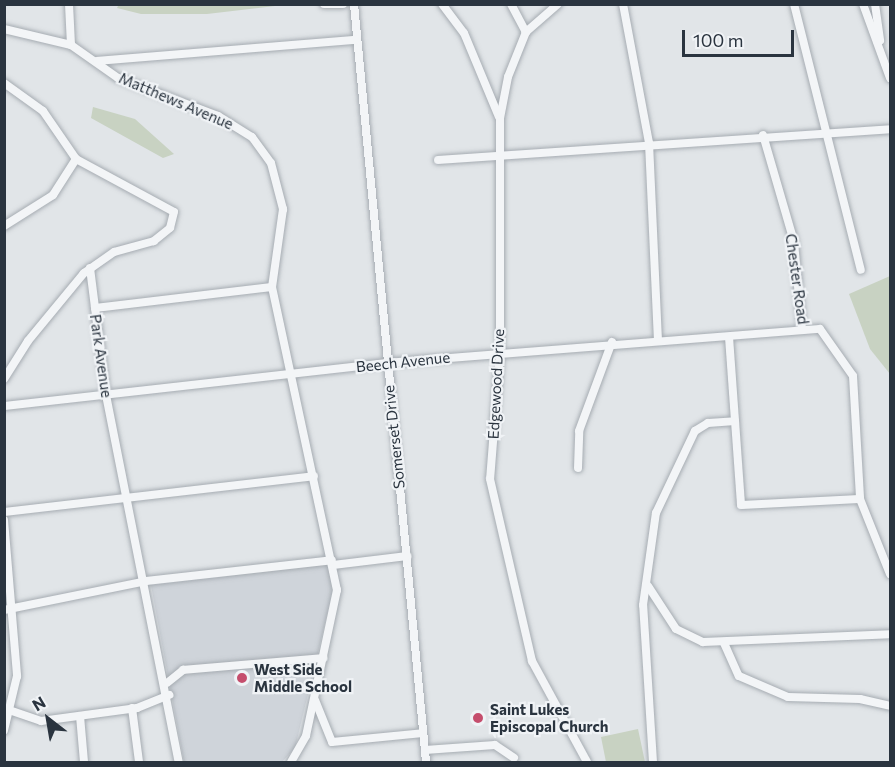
<!DOCTYPE html>
<html>
<head>
<meta charset="utf-8">
<style>
  body { margin:0 }
  #map { position:relative; width:895px; height:767px; overflow:hidden; background:#e1e5e8; font-family:Commissioner,sans-serif }
  div>[style] { position:absolute }
  .built>* { inset:0; background:#cfd4da }
  .green>* { inset:0; background:#c8d2c2 }
  .roads { filter:drop-shadow(0 0 2px #a6acb2) drop-shadow(0 0 2px #a6acb2) }
  .minor>* { height:8px; margin:-4px; padding:0 4px; transform-origin:4px; border-radius:4px; background:#f3f5f7 }
  .dots>* { width:16px; height:16px; translate:-50% -50%; box-sizing:border-box; border:3px solid #f0f3f6; border-radius:50% }
  span { translate:-50% -50%; white-space:nowrap; text-align:center; line-height:1.15; -webkit-text-stroke:4.5px #f0f3f6; paint-order:stroke }
  .street-label { font-size:15px; color:#2a343f }
  .poi-label { font-size:15px; color:#2a343f; font-weight:700 }
  .left { translate:0 -50%; text-align:left }
  .frame { position:absolute; inset:0; border:6px solid #2a343f; pointer-events:none }
  .north { position:absolute; left:18px; top:689px; width:60px; height:60px; -webkit-text-stroke:4px #f0f3f6; paint-order:stroke; rotate:329deg; font-size:16px; font-weight:700; line-height:24px; text-align:center; color:#2a343f }
  .north::after { content:''; display:block; margin:auto; width:21px; height:27px; background:#2a343f; clip-path:polygon(50% 0,100% 100%,50% 72%,0 100%) }
  .scale { position:absolute; left:682px; top:30px; width:112px; height:27px; box-sizing:border-box; border:3px solid #2a343f; border-top:0; padding-left:8px; font-size:18px; line-height:21px; white-space:nowrap; color:#2a343f; -webkit-text-stroke:4px #f0f3f6; paint-order:stroke }
</style>
</head>
<body>
<div id="map">
  <div class="built">
    <div style="clip-path:polygon(330px 564px,332px 594px,295px 748px,282px 762px,184px 762px,151px 585px)"></div>
  </div>
  <div class="green">
    <div style="clip-path:polygon(119px 4px,273px 4px,275px 6px,207px 14px,141px 14px,117px 8px)"></div>
    <div style="clip-path:polygon(93px 107px,135px 119px,174px 154px,163px 158px,91px 118px)"></div>
    <div style="clip-path:polygon(890px 276px,890px 374px,870px 349px,849px 294px)"></div>
    <div style="clip-path:polygon(638px 729px,645px 762px,606px 762px,601px 737px)"></div>
  </div>
  <div class="roads">
    <div class="minor">
      <div style="left:69px;top:4px;width:41px;rotate:87.2deg"></div>
      <div style="left:324px;top:4px;width:19px"></div>
      <div style="left:354px;top:4px;width:761px;rotate:84.57deg"></div>
      <div style="left:442px;top:4px;width:36px;rotate:53deg"></div>
      <div style="left:464px;top:33px;width:91px;rotate:67.4deg"></div>
      <div style="left:511px;top:4px;width:32px;rotate:62deg"></div>
      <div style="left:558px;top:4px;width:43px;rotate:138.8deg"></div>
      <div style="left:526px;top:32px;width:48px;rotate:111.8deg"></div>
      <div style="left:508px;top:77px;width:42px;rotate:101deg"></div>
      <div style="left:500px;top:118px;width:235px;rotate:90deg"></div>
      <div style="left:500px;top:353px;width:126px;rotate:94.5deg"></div>
      <div style="left:490px;top:479px;width:187px;rotate:77deg"></div>
      <div style="left:532px;top:661px;width:115px;rotate:61.4deg"></div>
      <div style="left:623px;top:4px;width:141px;rotate:79.4deg"></div>
      <div style="left:649px;top:143px;width:196px;rotate:87.4deg"></div>
      <div style="left:794px;top:4px;width:274px;rotate:75.9deg"></div>
      <div style="left:863px;top:4px;width:79px;rotate:70deg"></div>
      <div style="left:875px;top:4px;width:37px;rotate:82deg"></div>
      <div style="left:4px;top:29px;width:69px;rotate:13.4deg"></div>
      <div style="left:71px;top:45px;width:57px;rotate:35.1deg"></div>
      <div style="left:118px;top:78px;width:107px;rotate:20.8deg"></div>
      <div style="left:218px;top:116px;width:40px;rotate:32deg"></div>
      <div style="left:252px;top:137px;width:32px;rotate:54deg"></div>
      <div style="left:271px;top:163px;width:48px;rotate:75.4deg"></div>
      <div style="left:283px;top:209px;width:79px;rotate:98deg"></div>
      <div style="left:272px;top:287px;width:310px;rotate:77.9deg"></div>
      <div style="left:337px;top:590px;width:149px;rotate:102deg"></div>
      <div style="left:306px;top:736px;width:30px;rotate:120deg"></div>
      <div style="left:97px;top:61px;width:259px;rotate:-4.7deg"></div>
      <div style="left:4px;top:83px;width:48px;rotate:35.7deg"></div>
      <div style="left:43px;top:111px;width:58px;rotate:55.5deg"></div>
      <div style="left:76px;top:159px;width:111px;rotate:28.4deg"></div>
      <div style="left:174px;top:212px;width:16px;rotate:104deg"></div>
      <div style="left:170px;top:228px;width:21px;rotate:141deg"></div>
      <div style="left:154px;top:241px;width:41px;rotate:164.6deg"></div>
      <div style="left:114px;top:252px;width:37px;rotate:145deg"></div>
      <div style="left:84px;top:273px;width:88px;rotate:129.5deg"></div>
      <div style="left:28px;top:341px;width:45px;rotate:122.3deg"></div>
      <div style="left:763px;top:135px;width:111px;rotate:73.8deg"></div>
      <div style="left:794px;top:242px;width:88px;rotate:84.8deg"></div>
      <div style="left:438px;top:160px;width:453px;rotate:-3.9deg"></div>
      <div style="left:4px;top:226px;width:58px;rotate:-32.3deg"></div>
      <div style="left:53px;top:195px;width:43px;rotate:-57.4deg"></div>
      <div style="left:90px;top:268px;width:128px;rotate:82.8deg"></div>
      <div style="left:106px;top:395px;width:374px;rotate:78.8deg"></div>
      <div style="left:95px;top:308px;width:178px;rotate:-6.8deg"></div>
      <div style="left:729px;top:337px;width:168px;rotate:85.9deg"></div>
      <div style="left:741px;top:505px;width:119px;rotate:-2.9deg"></div>
      <div style="left:4px;top:406px;width:384px;rotate:-6.4deg"></div>
      <div style="left:386px;top:363px;width:435px;rotate:-4.5deg"></div>
      <div style="left:820px;top:329px;width:57px;rotate:54.9deg"></div>
      <div style="left:853px;top:376px;width:123px;rotate:86.7deg"></div>
      <div style="left:860px;top:499px;width:81px;rotate:68.2deg"></div>
      <div style="left:578px;top:468px;width:37px;rotate:-88deg"></div>
      <div style="left:579px;top:431px;width:95px;rotate:-69.7deg"></div>
      <div style="left:4px;top:512px;width:312px;rotate:-6.6deg"></div>
      <div style="left:4px;top:520px;width:157px;rotate:85.2deg"></div>
      <div style="left:17px;top:676px;width:56px;rotate:103.5deg"></div>
      <div style="left:333px;top:565px;width:75px;rotate:-6.9deg"></div>
      <div style="left:648px;top:586px;width:51px;rotate:56.9deg"></div>
      <div style="left:676px;top:629px;width:30px;rotate:26deg"></div>
      <div style="left:703px;top:642px;width:187px;rotate:-2.4deg"></div>
      <div style="left:4px;top:610px;width:145px;rotate:-11.5deg"></div>
      <div style="left:146px;top:581px;width:187px;rotate:-6.4deg"></div>
      <div style="left:724px;top:643px;width:36px;rotate:66deg"></div>
      <div style="left:739px;top:676px;width:53px;rotate:23.2deg"></div>
      <div style="left:788px;top:697px;width:72px;rotate:1.6deg"></div>
      <div style="left:860px;top:699px;width:31px;rotate:13deg"></div>
      <div style="left:167px;top:683px;width:21px;rotate:-39deg"></div>
      <div style="left:183px;top:670px;width:141px;rotate:-4.9deg"></div>
      <div style="left:315px;top:700px;width:45px;rotate:68deg"></div>
      <div style="left:332px;top:742px;width:91px;rotate:-5.6deg"></div>
      <div style="left:132px;top:708px;width:54px;rotate:82.6deg"></div>
      <div style="left:9px;top:710px;width:34px;rotate:19deg"></div>
      <div style="left:41px;top:721px;width:97px;rotate:-7.7deg"></div>
      <div style="left:137px;top:708px;width:35px;rotate:-22deg"></div>
      <div style="left:80px;top:716px;width:46px;rotate:85deg"></div>
      <div style="left:425px;top:750px;width:70px;rotate:-4.1deg"></div>
      <div style="left:495px;top:745px;width:23px;rotate:34deg"></div>
      <div style="left:653px;top:762px;width:157px;rotate:-93.6deg"></div>
      <div style="left:643px;top:605px;width:93px;rotate:-82deg"></div>
      <div style="left:656px;top:513px;width:91px;rotate:-64.6deg"></div>
      <div style="left:695px;top:431px;width:15px;rotate:-32deg"></div>
      <div style="left:708px;top:423px;width:27px;rotate:-4deg"></div>
    </div>
  </div>
  <div class="dots">
    <div style="left:242px;top:678px;background:#c54e6d"></div>
    <div style="left:478px;top:718px;background:#c54e6d"></div>
  </div>
  <div class="street-label">
    <span style="left:176px;top:101px;rotate:23deg">Matthews Avenue</span>
    <span style="left:797px;top:279px;rotate:82deg">Chester Road</span>
    <span style="left:101px;top:356px;rotate:82deg">Park Avenue</span>
    <span style="left:403px;top:362px;rotate:-6deg">Beech Avenue</span>
    <span style="left:496px;top:384px;rotate:-87deg">Edgewood Drive</span>
    <span style="left:394px;top:437px;rotate:-96deg">Somerset Drive</span>
  </div>
  <div class="poi-label">
    <span class="left" style="left:254px;top:678px">West Side<br>Middle School</span>
    <span class="left" style="left:490px;top:718px">Saint Lukes<br>Episcopal Church</span>
  </div>
  <div class="frame"></div>
  <div class="north">N</div>
  <div class="scale">100 m</div>
</div>
</body>
</html>
